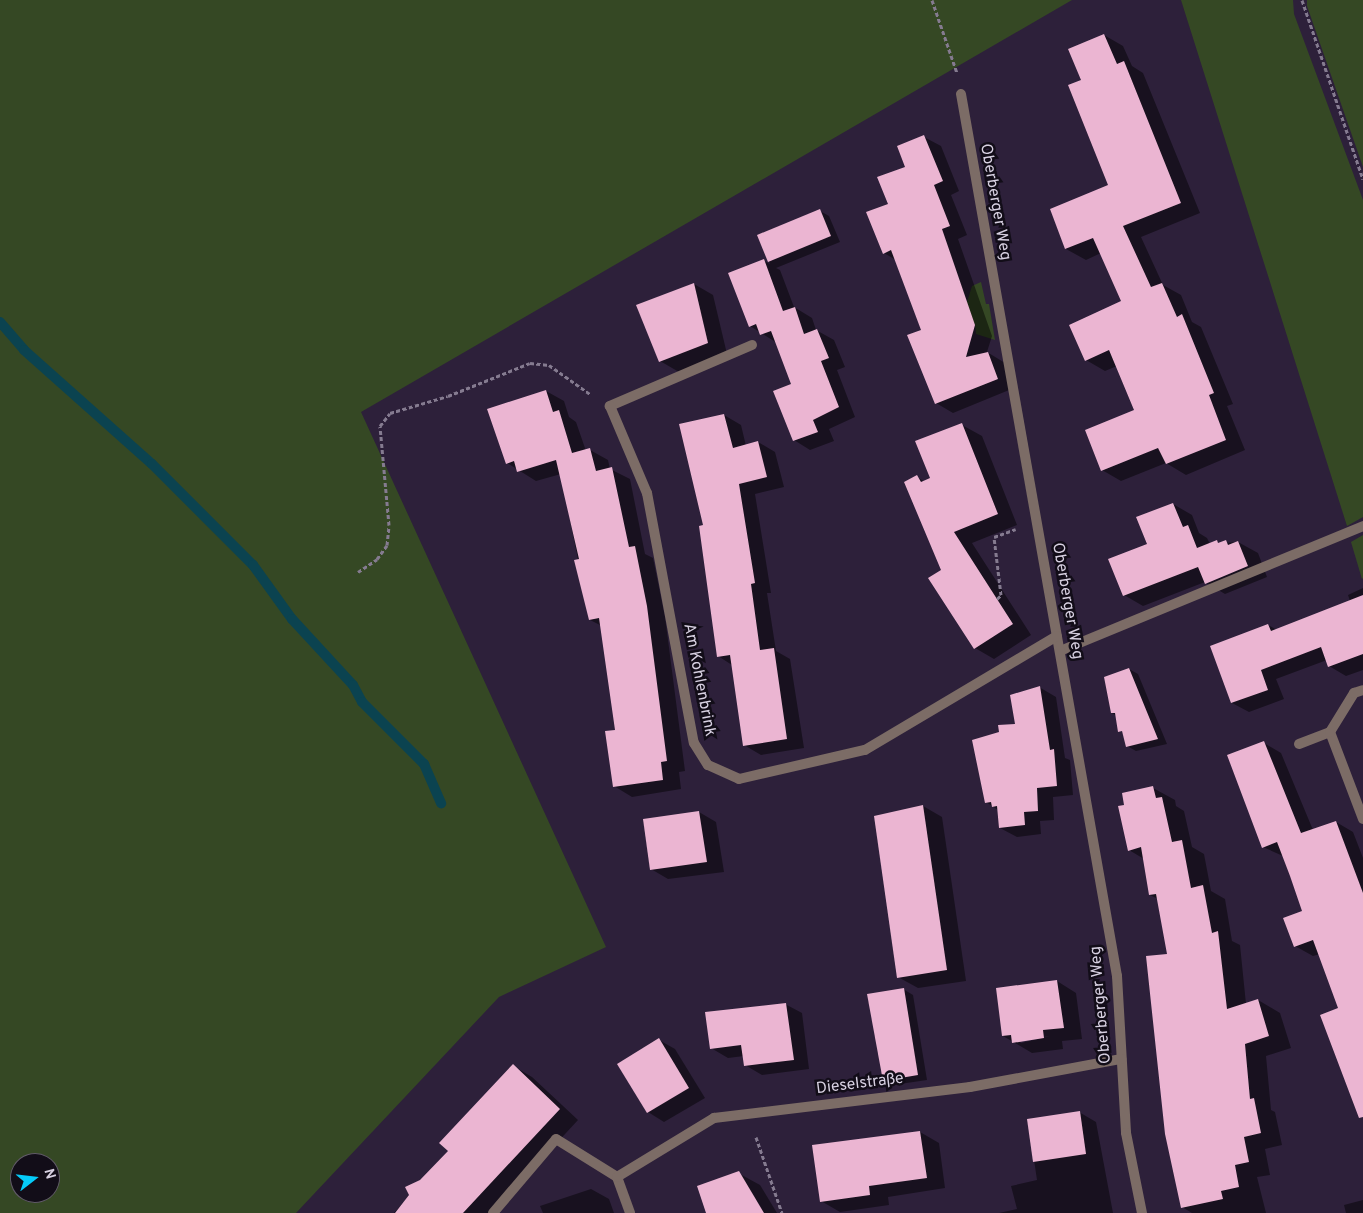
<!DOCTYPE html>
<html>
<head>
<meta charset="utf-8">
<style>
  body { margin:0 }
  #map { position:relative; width:1363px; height:1213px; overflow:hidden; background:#2d203a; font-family:Overpass,sans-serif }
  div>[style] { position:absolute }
  .green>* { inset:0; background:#354824 }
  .shadow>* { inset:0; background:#0007 }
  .stream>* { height:10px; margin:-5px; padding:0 5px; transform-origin:5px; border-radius:5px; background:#0b4350 }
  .building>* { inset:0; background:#ebb5d2 }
  .path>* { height:3px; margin-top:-1.5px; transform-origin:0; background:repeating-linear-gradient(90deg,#857b90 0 4px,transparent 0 6.5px) }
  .service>* { height:10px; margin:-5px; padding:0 5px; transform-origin:5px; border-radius:5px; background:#7c6c66 }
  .minor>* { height:10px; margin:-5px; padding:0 5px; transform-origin:5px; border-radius:5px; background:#7c6c66 }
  span { translate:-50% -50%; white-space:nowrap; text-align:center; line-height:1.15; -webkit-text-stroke:5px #120d18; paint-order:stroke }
  .street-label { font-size:16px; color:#d7d0e1 }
  .north { position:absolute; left:10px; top:1153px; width:50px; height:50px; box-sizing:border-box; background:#120d18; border:1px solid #615b68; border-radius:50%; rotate:74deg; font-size:14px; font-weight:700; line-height:20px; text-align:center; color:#d7d0e1 }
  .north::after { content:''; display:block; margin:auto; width:18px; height:22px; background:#05cbf9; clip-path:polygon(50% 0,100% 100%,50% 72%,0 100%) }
</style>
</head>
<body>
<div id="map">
  <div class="green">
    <div style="clip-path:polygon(evenodd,0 0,1072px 0,361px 412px,606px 947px,499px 997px,296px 1213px,0 1213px,0 0,20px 1163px,50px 1163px,50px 1193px,20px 1193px,20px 1163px)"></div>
    <div style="clip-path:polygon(1181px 0,1293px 0,1294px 14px,1363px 200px,1363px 517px,1347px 526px)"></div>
    <div style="clip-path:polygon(1307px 0,1363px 0,1363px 167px,1307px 6px)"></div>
    <div style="clip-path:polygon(981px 282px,986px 304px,989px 304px,995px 340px,976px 334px,975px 324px,963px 315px,972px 286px)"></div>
    <div style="clip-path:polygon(1363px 535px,1363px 578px,1362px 579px,1351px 542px)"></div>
  </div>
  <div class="shadow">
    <div style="clip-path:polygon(1104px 35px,1123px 46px,1132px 66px,1143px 73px,1200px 213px,1141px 237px,1163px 285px,1181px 295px,1192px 322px,1201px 327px,1233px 404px,1227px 406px,1245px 450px,1186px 475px,1166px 463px,1121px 481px,1102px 470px,1136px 411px,1117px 366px,1105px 371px,1086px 360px,1123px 302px,1101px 253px,1086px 260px,1066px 249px,1051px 210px,1110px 186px,1082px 81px)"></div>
    <div style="clip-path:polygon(924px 137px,941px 146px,959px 191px,951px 195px,967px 235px,958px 239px,992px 336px,987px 352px,1005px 363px,1014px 388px,953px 413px,936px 403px,923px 330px,896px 260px,884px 253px,889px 204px)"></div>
    <div style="clip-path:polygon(820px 211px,829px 216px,840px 242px,776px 268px,780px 270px,794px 307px,812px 318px,816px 330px,834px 340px,845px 367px,837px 370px,855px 417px,829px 429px,834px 441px,810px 450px,794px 440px,793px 385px,777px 343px,750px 326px,764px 261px,770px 264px,758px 235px)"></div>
    <div style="clip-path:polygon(694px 284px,713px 295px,727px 354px,679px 372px,660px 361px)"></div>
    <div style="clip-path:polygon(546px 391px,564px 401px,569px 417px,576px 422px,586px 451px,590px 450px,608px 460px,610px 469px,630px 479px,645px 554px,653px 558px,665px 617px,685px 771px,679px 772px,681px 789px,632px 797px,614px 786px,616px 731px,602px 626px,590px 620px,561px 474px,536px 481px,507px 463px)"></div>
    <div style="clip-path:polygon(724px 415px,741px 425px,746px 446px,758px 442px,775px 452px,784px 487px,755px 494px,771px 593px,767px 593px,776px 651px,790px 659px,804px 748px,761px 755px,744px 745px,732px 665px,718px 656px,705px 526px,680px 425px)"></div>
    <div style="clip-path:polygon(962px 425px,982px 436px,1017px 525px,972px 543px,1031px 635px,994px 659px,975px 648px,942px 570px,917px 477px,925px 482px,931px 479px)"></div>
    <div style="clip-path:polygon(1173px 504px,1192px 515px,1199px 533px,1207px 538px,1210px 544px,1238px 542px,1258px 553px,1267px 577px,1225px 594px,1205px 582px,1143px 606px,1124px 595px)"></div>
    <div style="clip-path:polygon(1363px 588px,1363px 670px,1346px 676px,1329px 666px,1327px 660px,1276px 679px,1284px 699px,1249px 712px,1232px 703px,1268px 625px,1277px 630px,1350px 601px,1348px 595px)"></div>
    <div style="clip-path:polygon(1129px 669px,1138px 674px,1167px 744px,1136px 751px,1127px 746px,1117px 716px,1112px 713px)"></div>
    <div style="clip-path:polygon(1039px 687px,1056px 697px,1065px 758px,1070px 760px,1073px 795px,1053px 797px,1054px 820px,1040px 821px,1041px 834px,1017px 837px,1000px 828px,998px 810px,986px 802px,1000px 733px,1017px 725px)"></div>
    <div style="clip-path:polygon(1264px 743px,1281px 753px,1313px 830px,1336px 822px,1353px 832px,1363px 858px,1363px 1107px,1340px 1009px,1320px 954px,1313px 956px,1295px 946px,1304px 911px,1283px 856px,1263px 847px)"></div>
    <div style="clip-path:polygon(1153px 788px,1175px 800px,1176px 806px,1184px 811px,1192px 847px,1204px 854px,1211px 891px,1225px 899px,1232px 941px,1240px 945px,1246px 1004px,1258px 1000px,1280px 1013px,1291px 1048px,1266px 1056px,1271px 1110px,1275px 1112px,1282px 1145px,1265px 1149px,1270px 1175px,1257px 1177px,1266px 1213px,1192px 1213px,1182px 1207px,1168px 955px,1158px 899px,1150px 895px,1144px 859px,1129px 850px,1126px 806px)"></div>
    <div style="clip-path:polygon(923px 806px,942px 817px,966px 981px,918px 988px,898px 977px)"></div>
    <div style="clip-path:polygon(699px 812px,716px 822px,724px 872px,668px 879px,651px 869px)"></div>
    <div style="clip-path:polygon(evenodd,1057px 981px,1076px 993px,1082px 1039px,1062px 1041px,1063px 1049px,1032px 1053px,1003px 1036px,1057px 981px,1050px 1036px,1021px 1043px,1019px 1041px,1050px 1036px)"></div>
    <div style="clip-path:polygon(903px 989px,913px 995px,927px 1080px,893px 1085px,884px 1080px)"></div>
    <div style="clip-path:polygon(785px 1004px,802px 1013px,809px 1069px,762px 1075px,745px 1065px,744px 1056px,728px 1058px,711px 1048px)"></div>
    <div style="clip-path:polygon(659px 1040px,675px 1049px,705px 1098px,664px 1122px,648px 1112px)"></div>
    <div style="clip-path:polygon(513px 1066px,532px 1077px,578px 1120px,492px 1213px,394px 1213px,450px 1151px)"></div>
    <div style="clip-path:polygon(1079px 1112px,1096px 1122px,1113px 1213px,999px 1213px,1017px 1209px,1011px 1186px,1037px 1180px,1028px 1120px)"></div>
    <div style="clip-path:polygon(920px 1132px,939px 1143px,945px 1188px,888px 1197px,889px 1205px,840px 1212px,821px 1201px)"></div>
    <div style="clip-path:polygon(738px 1173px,760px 1185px,777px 1213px,708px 1213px)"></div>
    <div style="clip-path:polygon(591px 1189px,609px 1199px,614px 1213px,543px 1213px,540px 1206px)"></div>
    <div style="clip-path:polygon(1363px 1200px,1363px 1213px,1346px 1213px,1344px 1205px)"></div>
  </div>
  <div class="stream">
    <div style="left:0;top:322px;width:37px;rotate:49deg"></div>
    <div style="left:24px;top:350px;width:171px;rotate:41.7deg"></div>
    <div style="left:152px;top:464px;width:143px;rotate:45deg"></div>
    <div style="left:253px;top:565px;width:67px;rotate:54.2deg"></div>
    <div style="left:292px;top:619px;width:90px;rotate:47.3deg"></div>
    <div style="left:353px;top:685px;width:19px;rotate:62deg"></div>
    <div style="left:362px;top:702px;width:88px;rotate:45deg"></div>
    <div style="left:424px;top:764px;width:43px;rotate:66.4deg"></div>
  </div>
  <div class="building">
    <div style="clip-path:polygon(1104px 34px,1117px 64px,1124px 61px,1181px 203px,1123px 226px,1151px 287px,1162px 283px,1177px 317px,1182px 314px,1214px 393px,1209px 395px,1226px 440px,1166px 464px,1158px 448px,1101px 471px,1085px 430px,1134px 410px,1109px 350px,1085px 361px,1069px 325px,1121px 301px,1093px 238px,1065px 249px,1050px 209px,1108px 185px,1068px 85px,1081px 80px,1068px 49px)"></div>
    <div style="clip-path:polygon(924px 135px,943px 181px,934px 185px,950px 226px,942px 229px,975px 325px,966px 357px,988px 352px,998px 379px,935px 404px,907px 335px,921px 330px,891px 250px,883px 254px,866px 212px,888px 204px,877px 177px,905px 167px,897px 146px)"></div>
    <div style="clip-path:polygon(820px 209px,831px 236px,768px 262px,757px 235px)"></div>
    <div style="clip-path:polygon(764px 259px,783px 311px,795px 307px,804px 334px,817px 329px,829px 358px,821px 361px,839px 407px,813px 420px,818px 432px,793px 441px,773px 391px,791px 384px,771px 331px,760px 335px,756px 324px,749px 327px,728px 273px)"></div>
    <div style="clip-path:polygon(694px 283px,708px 343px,659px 362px,636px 305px)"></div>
    <div style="clip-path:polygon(546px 390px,553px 412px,559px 410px,572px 453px,590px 448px,596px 471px,612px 467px,629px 547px,635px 546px,647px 606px,667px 761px,661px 762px,663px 780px,613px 787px,605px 731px,615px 730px,599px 618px,589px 620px,574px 560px,579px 559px,556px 460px,517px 472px,514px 461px,506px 464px,487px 409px)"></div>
    <div style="clip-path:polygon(724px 414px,733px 448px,758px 441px,767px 477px,739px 484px,755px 583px,751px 584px,760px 650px,774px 648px,787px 739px,743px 746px,730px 655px,717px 657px,699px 526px,703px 525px,679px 424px)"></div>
    <div style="clip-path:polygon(962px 423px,998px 514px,954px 532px,1013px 624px,974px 649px,928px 578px,941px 570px,904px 482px,917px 475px,921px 482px,930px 478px,915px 441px)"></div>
    <div style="clip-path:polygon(1173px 503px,1183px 527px,1188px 525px,1197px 548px,1217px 540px,1218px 543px,1226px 540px,1228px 545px,1238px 541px,1248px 566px,1205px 584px,1198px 567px,1123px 596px,1108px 559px,1147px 544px,1136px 517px)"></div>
    <div style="clip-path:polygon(1363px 595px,1363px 654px,1328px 667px,1321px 647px,1261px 670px,1268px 690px,1231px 703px,1210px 646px,1268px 624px,1271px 631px)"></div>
    <div style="clip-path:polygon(1129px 668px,1158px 739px,1126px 747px,1122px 731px,1118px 732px,1115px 713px,1111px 713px,1104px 677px)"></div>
    <div style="clip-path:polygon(1040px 686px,1050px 750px,1054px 749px,1057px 786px,1037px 788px,1038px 811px,1024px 812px,1025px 825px,999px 828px,997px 806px,992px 807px,991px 802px,985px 803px,972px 740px,999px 732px,998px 725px,1015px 724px,1010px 695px)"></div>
    <div style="clip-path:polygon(1264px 741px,1301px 833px,1336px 821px,1363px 893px,1363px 1117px,1359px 1118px,1320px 1015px,1338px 1008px,1313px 940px,1294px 947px,1283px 918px,1302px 911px,1290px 876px,1277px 842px,1262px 848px,1227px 755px)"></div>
    <div style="clip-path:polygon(1153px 786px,1156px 798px,1162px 797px,1172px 842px,1182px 840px,1191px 888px,1203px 885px,1212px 933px,1218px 931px,1227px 1009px,1258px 999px,1269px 1036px,1245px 1044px,1250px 1099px,1254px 1098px,1261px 1133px,1244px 1137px,1249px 1162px,1235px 1165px,1239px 1187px,1221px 1191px,1223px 1199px,1181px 1208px,1165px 1134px,1146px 956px,1167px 954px,1156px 894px,1149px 895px,1141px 847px,1128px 851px,1118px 806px,1124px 805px,1122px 793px)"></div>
    <div style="clip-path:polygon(923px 805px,947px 970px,897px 978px,874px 816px)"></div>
    <div style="clip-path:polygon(699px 811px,707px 862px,650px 870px,643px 819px)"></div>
    <div style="clip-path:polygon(1057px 980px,1064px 1028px,1043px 1030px,1044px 1038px,1012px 1043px,1011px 1035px,1002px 1036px,996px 988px)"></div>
    <div style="clip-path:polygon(904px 988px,918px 1075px,883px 1081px,867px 994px)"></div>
    <div style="clip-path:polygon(786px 1003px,794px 1060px,744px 1066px,741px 1045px,710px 1049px,705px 1012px)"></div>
    <div style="clip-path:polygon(659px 1038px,689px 1088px,647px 1113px,617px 1064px)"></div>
    <div style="clip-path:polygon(513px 1064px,560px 1109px,463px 1213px,395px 1213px,409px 1195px,405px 1187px,420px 1180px,448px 1151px,439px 1143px)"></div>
    <div style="clip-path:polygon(1080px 1111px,1086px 1154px,1033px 1162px,1027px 1119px)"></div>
    <div style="clip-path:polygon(920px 1131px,927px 1178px,869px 1186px,870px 1195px,820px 1202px,812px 1145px)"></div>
    <div style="clip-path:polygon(739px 1171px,764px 1213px,706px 1213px,697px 1186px)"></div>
  </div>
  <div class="path">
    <div style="left:932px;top:0;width:77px;rotate:71.1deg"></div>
    <div style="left:1302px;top:0;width:189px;rotate:71.2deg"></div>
    <div style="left:358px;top:572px;width:23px;rotate:-34deg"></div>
    <div style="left:377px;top:559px;width:17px;rotate:-54deg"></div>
    <div style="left:387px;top:545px;width:20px;rotate:-84deg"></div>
    <div style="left:389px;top:525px;width:99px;rotate:-95.2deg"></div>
    <div style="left:380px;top:426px;width:16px;rotate:-52deg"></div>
    <div style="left:390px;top:413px;width:60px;rotate:-16.3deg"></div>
    <div style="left:448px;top:396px;width:88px;rotate:-21.9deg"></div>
    <div style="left:530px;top:363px;width:19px;rotate:6deg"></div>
    <div style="left:549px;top:365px;width:50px;rotate:35.3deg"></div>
    <div style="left:997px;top:599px;width:6px;rotate:-45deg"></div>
    <div style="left:1001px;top:595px;width:58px;rotate:-96.9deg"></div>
    <div style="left:994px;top:537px;width:23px;rotate:-20deg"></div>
    <div style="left:756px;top:1137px;width:80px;rotate:71.1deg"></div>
  </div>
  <div class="service">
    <div style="left:1060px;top:651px;width:328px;rotate:-22.4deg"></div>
  </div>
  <div class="minor">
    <div style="left:961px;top:94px;width:896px;rotate:79.97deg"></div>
    <div style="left:1117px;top:976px;width:157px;rotate:86.7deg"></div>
    <div style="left:1126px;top:1133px;width:82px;rotate:78.7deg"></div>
    <div style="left:752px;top:345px;width:155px;rotate:156.8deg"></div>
    <div style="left:610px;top:406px;width:95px;rotate:67deg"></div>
    <div style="left:647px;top:493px;width:254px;rotate:79.4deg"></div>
    <div style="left:694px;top:743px;width:26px;rotate:58deg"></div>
    <div style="left:708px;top:765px;width:34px;rotate:24deg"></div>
    <div style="left:739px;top:779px;width:129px;rotate:-13deg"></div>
    <div style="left:865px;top:750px;width:223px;rotate:-30.7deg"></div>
    <div style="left:1330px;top:732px;width:93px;rotate:69.2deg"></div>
    <div style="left:1299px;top:744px;width:33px;rotate:-21deg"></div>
    <div style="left:1330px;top:732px;width:46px;rotate:-58.4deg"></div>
    <div style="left:1354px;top:693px;width:9px;rotate:-18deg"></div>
    <div style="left:617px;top:1177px;width:38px;rotate:70deg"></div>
    <div style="left:493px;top:1213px;width:97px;rotate:-49.6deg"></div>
    <div style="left:556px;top:1139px;width:72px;rotate:31.9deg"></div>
    <div style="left:617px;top:1177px;width:114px;rotate:-31.3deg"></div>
    <div style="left:714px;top:1118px;width:258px;rotate:-6.9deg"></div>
    <div style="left:970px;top:1087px;width:154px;rotate:-10.5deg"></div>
  </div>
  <div class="street-label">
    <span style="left:995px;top:202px;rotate:80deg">Oberberger Weg</span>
    <span style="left:1067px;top:601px;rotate:80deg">Oberberger Weg</span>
    <span style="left:699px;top:680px;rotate:79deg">Am Kohlenbrink</span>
    <span style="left:1101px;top:1005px;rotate:-95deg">Oberberger Weg</span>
    <span style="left:860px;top:1084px;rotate:-7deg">Dieselstraße</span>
  </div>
  <div class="north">N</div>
</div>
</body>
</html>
